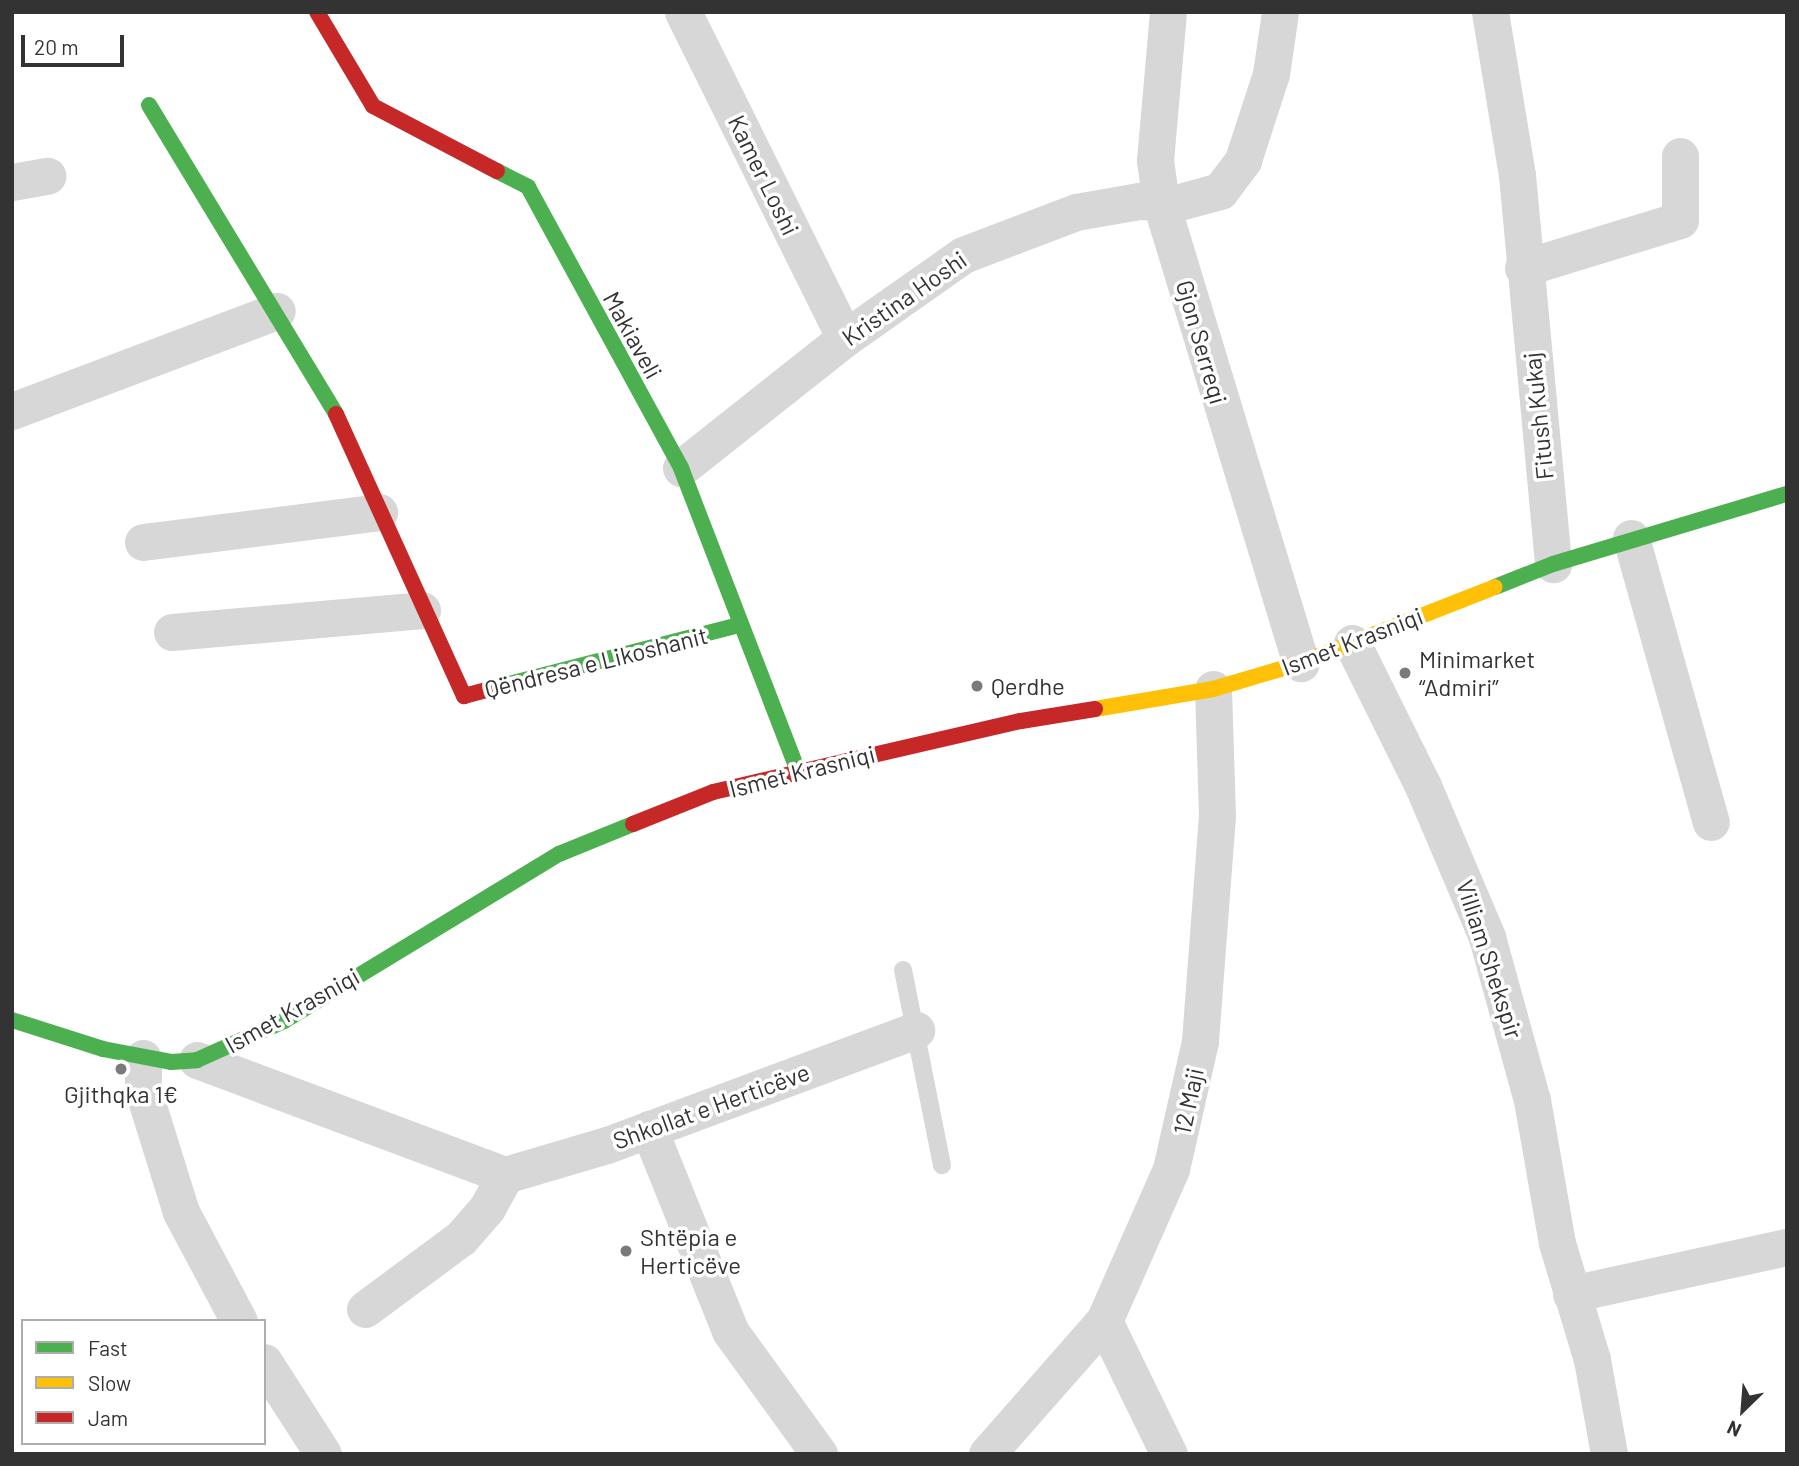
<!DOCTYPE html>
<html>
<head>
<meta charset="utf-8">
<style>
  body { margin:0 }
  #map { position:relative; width:1799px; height:1466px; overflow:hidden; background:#fff; font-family:Barlow,sans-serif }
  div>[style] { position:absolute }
  .lane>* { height:18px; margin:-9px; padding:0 9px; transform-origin:9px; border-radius:9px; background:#d7d7d7 }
  .street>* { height:37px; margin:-18.5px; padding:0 18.5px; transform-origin:18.5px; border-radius:18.5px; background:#d7d7d7 }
  .fast>* { height:16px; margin:-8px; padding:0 8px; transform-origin:8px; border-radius:8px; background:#4caf50 }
  .slow>* { height:16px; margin:-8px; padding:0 8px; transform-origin:8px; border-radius:8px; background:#ffc107 }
  .jam>* { height:16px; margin:-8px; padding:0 8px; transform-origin:8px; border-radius:8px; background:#c62828 }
  .dots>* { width:19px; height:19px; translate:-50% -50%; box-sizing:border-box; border:4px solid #fff; border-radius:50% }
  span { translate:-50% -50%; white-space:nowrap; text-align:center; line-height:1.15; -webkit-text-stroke:7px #fff; paint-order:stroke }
  .street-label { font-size:24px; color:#333 }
  .poi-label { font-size:24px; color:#333 }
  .left { translate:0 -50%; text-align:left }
  .frame { position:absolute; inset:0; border:14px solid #333; pointer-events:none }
  .legend { position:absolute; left:21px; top:1319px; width:245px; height:126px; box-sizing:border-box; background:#fff; border:2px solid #adadad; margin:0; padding:9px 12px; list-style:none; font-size:21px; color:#333 }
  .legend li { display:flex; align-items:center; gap:14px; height:35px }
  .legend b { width:35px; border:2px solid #adadad }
  .north { position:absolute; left:1708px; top:1375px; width:70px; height:70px; -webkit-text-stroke:5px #fff; paint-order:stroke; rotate:205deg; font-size:19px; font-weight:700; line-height:28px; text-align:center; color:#333 }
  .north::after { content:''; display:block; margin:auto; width:24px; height:32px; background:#333; clip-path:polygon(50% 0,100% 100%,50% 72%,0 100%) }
  .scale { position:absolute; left:21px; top:35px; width:103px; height:32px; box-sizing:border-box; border:4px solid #333; border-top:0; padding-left:9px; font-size:21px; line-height:24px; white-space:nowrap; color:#333; -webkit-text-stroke:5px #fff; paint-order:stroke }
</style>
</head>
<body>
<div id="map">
  <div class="lane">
    <div style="left:903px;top:970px;width:199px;rotate:78.7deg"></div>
  </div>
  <div class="street">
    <div style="left:683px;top:12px;width:364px;rotate:63.6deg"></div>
    <div style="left:1168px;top:12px;width:149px;rotate:95deg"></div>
    <div style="left:1155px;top:160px;width:43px;rotate:82.1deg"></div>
    <div style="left:1161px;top:203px;width:481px;rotate:73.1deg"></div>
    <div style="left:1490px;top:12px;width:165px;rotate:80.6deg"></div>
    <div style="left:1517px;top:175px;width:391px;rotate:84.7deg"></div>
    <div style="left:12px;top:182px;width:36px;rotate:-10deg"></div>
    <div style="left:1523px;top:268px;width:164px;rotate:-17deg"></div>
    <div style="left:1680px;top:220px;width:64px;rotate:-90deg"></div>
    <div style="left:12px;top:411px;width:283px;rotate:-20.7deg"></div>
    <div style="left:681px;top:468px;width:209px;rotate:-38.4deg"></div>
    <div style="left:845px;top:338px;width:144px;rotate:-35.1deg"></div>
    <div style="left:963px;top:255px;width:121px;rotate:-20.8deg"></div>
    <div style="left:1076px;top:212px;width:64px;rotate:-9.9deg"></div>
    <div style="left:1139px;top:201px;width:37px;rotate:3deg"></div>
    <div style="left:1176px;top:203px;width:46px;rotate:-15.3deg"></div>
    <div style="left:1220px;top:191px;width:39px;rotate:-53deg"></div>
    <div style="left:1243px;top:160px;width:90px;rotate:-72deg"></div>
    <div style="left:1271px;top:74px;width:63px;rotate:-81.7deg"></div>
    <div style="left:1631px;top:538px;width:295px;rotate:74.3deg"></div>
    <div style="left:143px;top:542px;width:238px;rotate:-7.2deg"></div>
    <div style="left:172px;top:632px;width:251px;rotate:-5deg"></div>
    <div style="left:1352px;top:643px;width:160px;rotate:63.6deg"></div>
    <div style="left:1423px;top:786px;width:164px;rotate:67deg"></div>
    <div style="left:1487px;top:937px;width:169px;rotate:74.6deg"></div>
    <div style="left:1532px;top:1100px;width:145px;rotate:80.1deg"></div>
    <div style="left:1557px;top:1243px;width:122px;rotate:73.3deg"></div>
    <div style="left:1592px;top:1360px;width:96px;rotate:79.7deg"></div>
    <div style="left:143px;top:1058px;width:32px;rotate:90deg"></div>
    <div style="left:143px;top:1090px;width:128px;rotate:72.7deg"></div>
    <div style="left:181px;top:1212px;width:123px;rotate:62deg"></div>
    <div style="left:197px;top:1060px;width:329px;rotate:20.5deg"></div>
    <div style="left:505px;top:1175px;width:106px;rotate:-16.4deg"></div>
    <div style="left:607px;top:1145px;width:330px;rotate:-20.4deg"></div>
    <div style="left:649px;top:1129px;width:218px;rotate:68.1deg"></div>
    <div style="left:730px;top:1331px;width:152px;rotate:54.1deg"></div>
    <div style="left:1571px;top:1294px;width:221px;rotate:-12.3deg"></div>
    <div style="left:365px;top:1309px;width:119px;rotate:-36.5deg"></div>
    <div style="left:461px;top:1238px;width:40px;rotate:-49deg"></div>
    <div style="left:487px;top:1208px;width:38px;rotate:-61deg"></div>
    <div style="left:1104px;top:1321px;width:148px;rotate:64deg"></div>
    <div style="left:264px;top:1362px;width:109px;rotate:57.3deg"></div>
    <div style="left:987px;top:1454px;width:177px;rotate:-48.7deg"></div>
    <div style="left:1104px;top:1321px;width:166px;rotate:-66.2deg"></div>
    <div style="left:1171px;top:1169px;width:131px;rotate:-77.2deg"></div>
    <div style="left:1200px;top:1041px;width:226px;rotate:-85.7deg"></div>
    <div style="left:1217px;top:816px;width:127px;rotate:-91.8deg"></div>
  </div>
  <div class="fast">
    <div style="left:149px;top:105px;width:361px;rotate:58.8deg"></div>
    <div style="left:497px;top:171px;width:35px;rotate:27deg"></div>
    <div style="left:528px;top:187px;width:320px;rotate:61.4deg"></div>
    <div style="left:681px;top:468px;width:325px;rotate:68.9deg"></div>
    <div style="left:1495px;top:587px;width:62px;rotate:-21.6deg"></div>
    <div style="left:1553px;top:564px;width:244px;rotate:-16.7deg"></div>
    <div style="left:490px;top:689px;width:258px;rotate:-14.4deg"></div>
    <div style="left:12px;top:1020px;width:96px;rotate:17.7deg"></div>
    <div style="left:103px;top:1049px;width:69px;rotate:10.8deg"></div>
    <div style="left:171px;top:1062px;width:26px;rotate:-4deg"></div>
    <div style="left:197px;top:1060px;width:95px;rotate:-24.1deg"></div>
    <div style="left:284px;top:1021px;width:322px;rotate:-31.3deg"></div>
    <div style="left:559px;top:854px;width:80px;rotate:-22.1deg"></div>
  </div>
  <div class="slow">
    <div style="left:1095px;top:709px;width:120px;rotate:-9.6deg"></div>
    <div style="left:1213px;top:689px;width:92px;rotate:-16.5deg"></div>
    <div style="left:1301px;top:663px;width:208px;rotate:-21.4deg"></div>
  </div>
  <div class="jam">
    <div style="left:317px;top:12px;width:109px;rotate:59.2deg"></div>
    <div style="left:373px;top:106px;width:140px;rotate:27.7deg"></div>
    <div style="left:336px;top:414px;width:310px;rotate:65.6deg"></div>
    <div style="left:464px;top:696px;width:27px;rotate:-15deg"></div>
    <div style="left:633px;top:824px;width:86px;rotate:-21.8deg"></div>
    <div style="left:713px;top:792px;width:316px;rotate:-13deg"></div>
    <div style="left:1021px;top:721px;width:75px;rotate:-9.2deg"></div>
  </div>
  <div class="dots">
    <div style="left:1405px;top:673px;background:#7a7a7a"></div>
    <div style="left:977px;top:686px;background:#7a7a7a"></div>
    <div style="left:121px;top:1069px;background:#7a7a7a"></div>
    <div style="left:626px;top:1251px;background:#7a7a7a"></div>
  </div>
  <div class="street-label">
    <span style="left:764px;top:175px;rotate:64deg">Kamer Loshi</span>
    <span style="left:904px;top:298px;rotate:-35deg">Kristina Hoshi</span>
    <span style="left:633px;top:335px;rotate:61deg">Makiaveli</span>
    <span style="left:1202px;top:342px;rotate:74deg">Gjon Serreqi</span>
    <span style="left:1538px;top:416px;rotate:-96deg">Fitush Kukaj</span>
    <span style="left:1352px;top:641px;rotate:-21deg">Ismet Krasniqi</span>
    <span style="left:596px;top:662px;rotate:-14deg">Qëndresa e Likoshanit</span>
    <span style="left:802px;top:771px;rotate:-14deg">Ismet Krasniqi</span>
    <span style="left:1490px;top:959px;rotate:72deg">Villiam Shekspir</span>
    <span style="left:292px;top:1010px;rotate:-29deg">Ismet Krasniqi</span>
    <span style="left:1188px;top:1101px;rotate:-78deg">12 Maji</span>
    <span style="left:711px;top:1106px;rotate:-20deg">Shkollat e Herticëve</span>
  </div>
  <div class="poi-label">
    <span class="left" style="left:1419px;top:673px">Minimarket<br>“Admiri”</span>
    <span class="left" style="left:991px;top:686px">Qerdhe</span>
    <span style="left:121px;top:1094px">Gjithqka 1€</span>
    <span class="left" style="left:640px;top:1251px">Shtëpia e<br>Herticëve</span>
  </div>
  <div class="frame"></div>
  <ul class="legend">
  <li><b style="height:9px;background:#4caf50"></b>Fast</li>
  <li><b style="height:9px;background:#ffc107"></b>Slow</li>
  <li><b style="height:9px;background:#c62828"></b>Jam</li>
  </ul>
  <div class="north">N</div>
  <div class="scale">20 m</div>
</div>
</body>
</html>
